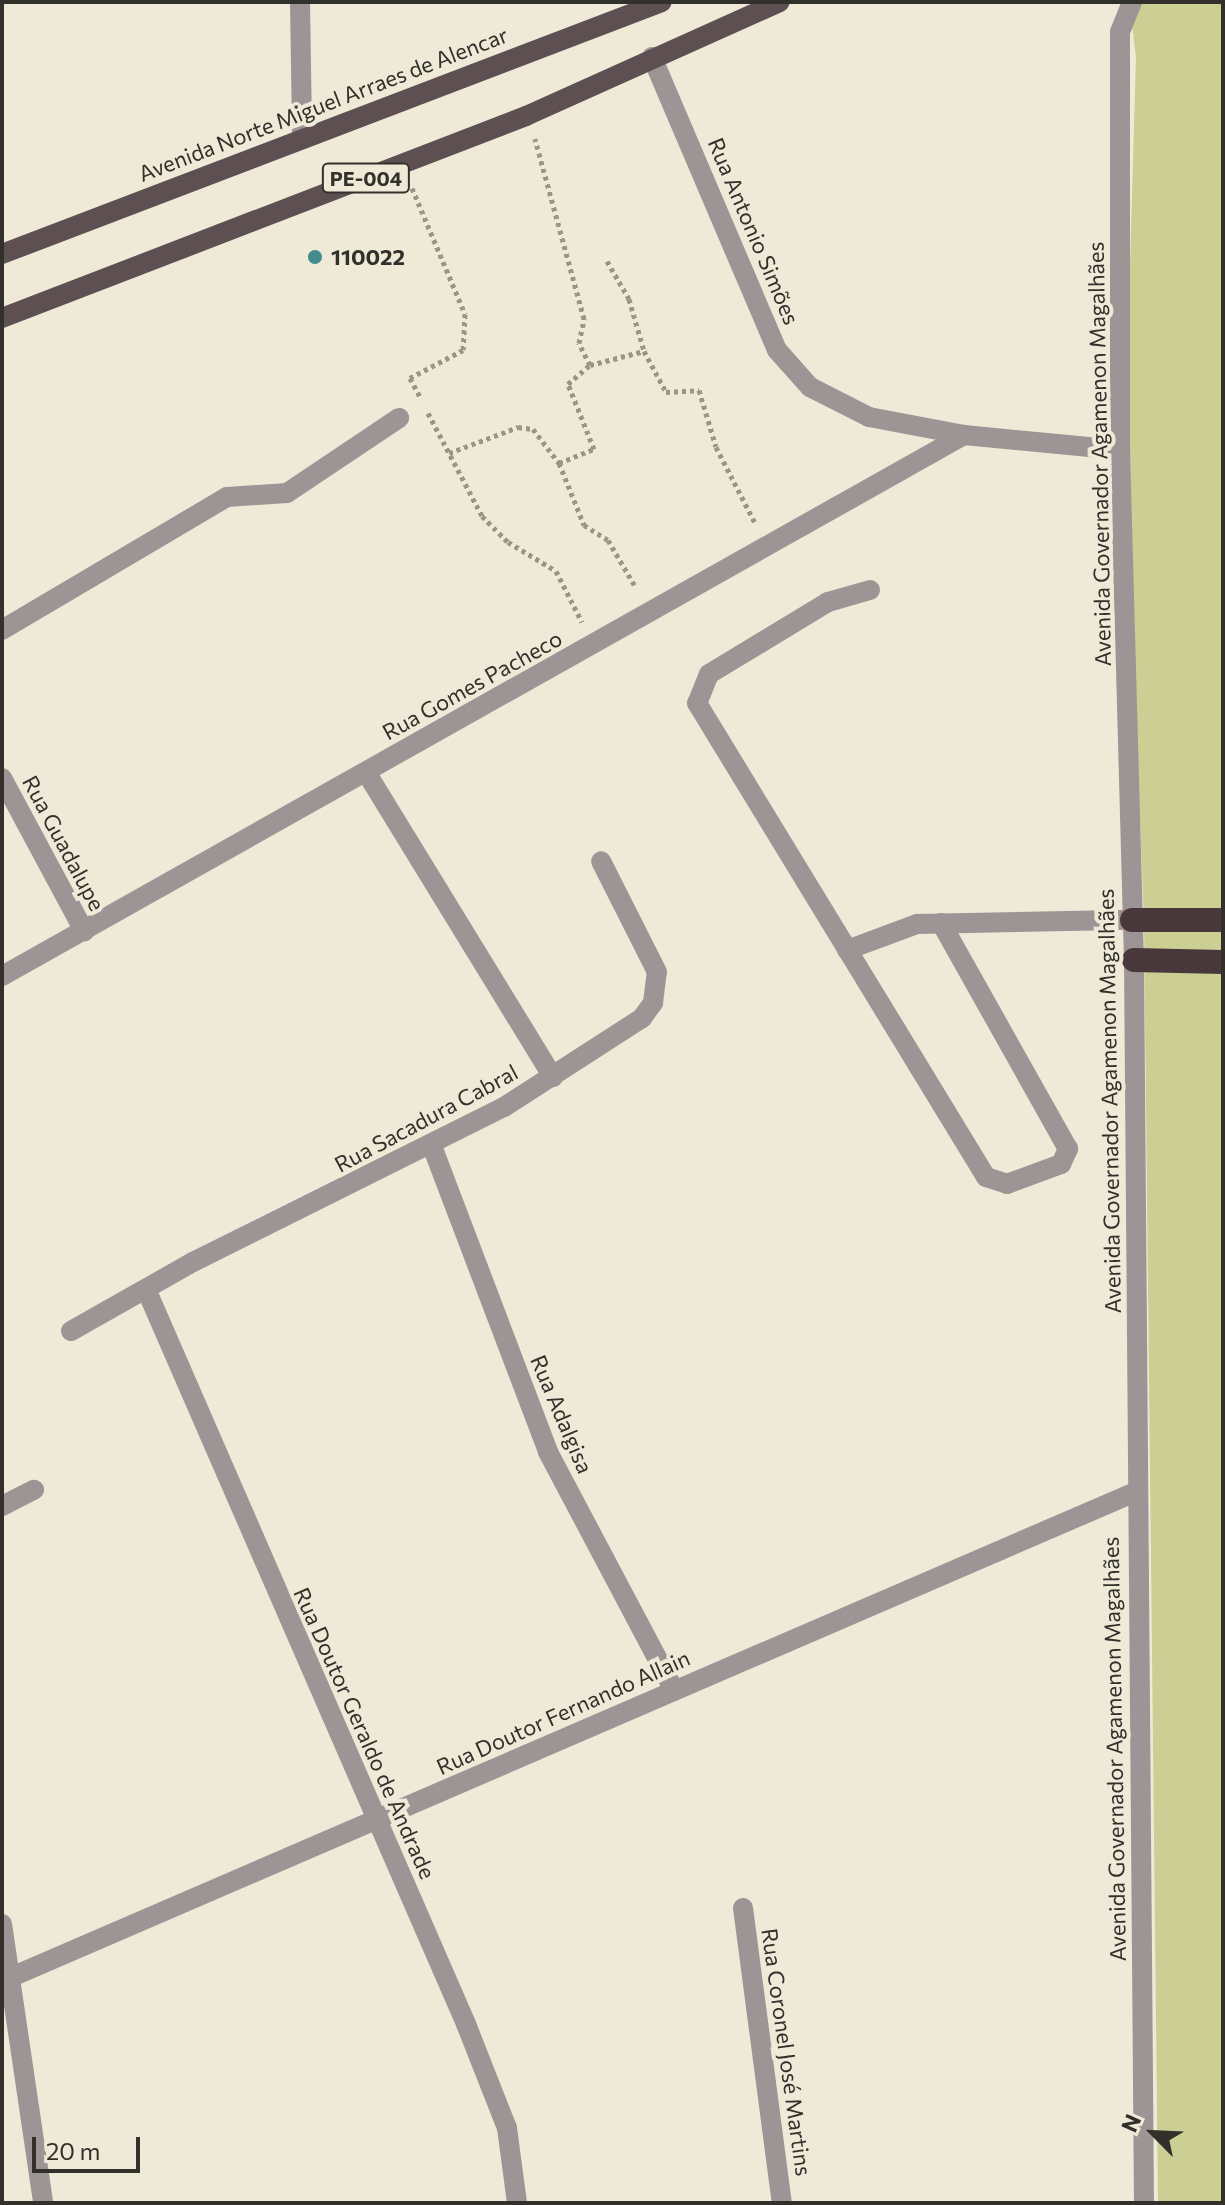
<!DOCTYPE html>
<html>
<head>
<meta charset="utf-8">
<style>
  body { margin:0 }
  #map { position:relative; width:1225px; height:2205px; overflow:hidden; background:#efe9d8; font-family:Commissioner,sans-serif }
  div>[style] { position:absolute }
  .green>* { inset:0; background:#cbcf93 }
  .path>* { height:5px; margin-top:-2.5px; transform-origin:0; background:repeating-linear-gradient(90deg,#999589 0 4px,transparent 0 8px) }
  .minor>* { height:20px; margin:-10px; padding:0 10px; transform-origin:10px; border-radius:10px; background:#9d9495 }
  .major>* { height:20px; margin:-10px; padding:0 10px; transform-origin:10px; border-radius:10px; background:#5e5052 }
  .highway>* { height:24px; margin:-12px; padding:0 12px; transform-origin:12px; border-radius:12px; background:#48383b }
  .dots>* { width:22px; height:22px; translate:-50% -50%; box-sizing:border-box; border:4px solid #efe9d8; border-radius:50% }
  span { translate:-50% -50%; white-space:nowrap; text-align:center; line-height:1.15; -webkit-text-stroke:8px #efe9d8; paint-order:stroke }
  .shield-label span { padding:2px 6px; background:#efe9d8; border:2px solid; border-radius:6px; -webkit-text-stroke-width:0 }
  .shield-label { font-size:20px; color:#32302a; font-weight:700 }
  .street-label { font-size:22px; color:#32302a }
  .poi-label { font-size:22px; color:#32302a; font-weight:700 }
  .left { translate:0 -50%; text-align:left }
  .frame { position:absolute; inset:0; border:4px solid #32302a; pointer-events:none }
  .north { position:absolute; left:1113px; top:2093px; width:80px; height:80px; -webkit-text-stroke:6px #efe9d8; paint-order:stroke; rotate:294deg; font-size:22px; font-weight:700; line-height:32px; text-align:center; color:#32302a }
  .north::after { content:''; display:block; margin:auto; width:28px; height:36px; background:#32302a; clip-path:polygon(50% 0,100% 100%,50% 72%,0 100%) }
  .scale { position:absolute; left:32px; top:2137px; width:108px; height:36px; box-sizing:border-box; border:4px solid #32302a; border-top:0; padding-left:10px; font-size:24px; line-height:28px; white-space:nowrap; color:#32302a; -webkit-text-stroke:6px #efe9d8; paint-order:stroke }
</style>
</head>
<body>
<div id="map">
  <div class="green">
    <div style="clip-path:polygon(1129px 2px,1223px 2px,1223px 2203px,1158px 2203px,1144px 921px,1125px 438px,1136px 57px)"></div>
  </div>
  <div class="path">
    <div style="left:412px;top:188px;width:137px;rotate:67.2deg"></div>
    <div style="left:465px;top:314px;width:36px;rotate:93deg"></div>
    <div style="left:463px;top:350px;width:60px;rotate:152.2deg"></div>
    <div style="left:410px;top:378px;width:21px;rotate:62deg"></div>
    <div style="left:607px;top:261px;width:44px;rotate:59.9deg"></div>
    <div style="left:629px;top:299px;width:54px;rotate:73.9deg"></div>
    <div style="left:590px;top:365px;width:56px;rotate:-14.5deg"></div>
    <div style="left:644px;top:351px;width:47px;rotate:61.8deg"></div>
    <div style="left:666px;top:392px;width:33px;rotate:-3deg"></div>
    <div style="left:699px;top:390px;width:59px;rotate:73.4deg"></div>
    <div style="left:716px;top:447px;width:85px;rotate:62.8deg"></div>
    <div style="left:428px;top:413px;width:116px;rotate:62.3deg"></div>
    <div style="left:482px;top:516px;width:37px;rotate:45deg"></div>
    <div style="left:508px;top:542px;width:56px;rotate:31.1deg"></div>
    <div style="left:556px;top:571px;width:57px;rotate:63deg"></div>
    <div style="left:449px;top:453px;width:74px;rotate:-20.6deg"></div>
    <div style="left:518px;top:427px;width:15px;rotate:8deg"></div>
    <div style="left:533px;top:429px;width:43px;rotate:52.6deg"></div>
    <div style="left:559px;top:463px;width:38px;rotate:-22deg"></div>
    <div style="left:594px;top:449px;width:70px;rotate:-111.8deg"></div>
    <div style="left:568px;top:384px;width:29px;rotate:-41deg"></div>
    <div style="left:590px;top:365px;width:25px;rotate:-117deg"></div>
    <div style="left:579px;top:343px;width:25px;rotate:-78deg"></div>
    <div style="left:584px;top:319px;width:187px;rotate:-105.2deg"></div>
    <div style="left:559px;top:463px;width:67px;rotate:68deg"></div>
    <div style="left:584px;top:525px;width:28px;rotate:32deg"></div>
    <div style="left:608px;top:540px;width:56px;rotate:59.7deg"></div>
  </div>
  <div class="minor">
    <div style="left:300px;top:2px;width:134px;rotate:89.1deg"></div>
    <div style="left:1132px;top:2px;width:32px;rotate:112deg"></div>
    <div style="left:1120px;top:32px;width:418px;rotate:90deg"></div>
    <div style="left:1120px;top:450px;width:510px;rotate:88.43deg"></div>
    <div style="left:1134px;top:960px;width:1243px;rotate:89.54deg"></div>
    <div style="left:652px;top:57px;width:319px;rotate:66.9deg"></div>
    <div style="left:777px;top:350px;width:50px;rotate:48.3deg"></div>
    <div style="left:810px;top:387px;width:66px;rotate:27deg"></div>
    <div style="left:869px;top:417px;width:97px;rotate:10.7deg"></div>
    <div style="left:964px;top:435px;width:157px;rotate:5.5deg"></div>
    <div style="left:870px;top:590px;width:44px;rotate:164.1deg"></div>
    <div style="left:828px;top:602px;width:139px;rotate:148.8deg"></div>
    <div style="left:709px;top:674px;width:31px;rotate:112deg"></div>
    <div style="left:697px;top:703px;width:555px;rotate:58.63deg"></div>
    <div style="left:986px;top:1177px;width:22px;rotate:18deg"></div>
    <div style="left:1007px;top:1184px;width:58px;rotate:-20.3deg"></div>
    <div style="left:1061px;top:1164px;width:17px;rotate:-65deg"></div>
    <div style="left:1068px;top:1149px;width:259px;rotate:-119.3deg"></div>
    <div style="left:2px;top:630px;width:261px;rotate:-30.6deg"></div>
    <div style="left:227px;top:497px;width:60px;rotate:-3.8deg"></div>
    <div style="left:287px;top:493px;width:135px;rotate:-33.8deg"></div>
    <div style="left:366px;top:772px;width:358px;rotate:58.5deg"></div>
    <div style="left:2px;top:778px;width:174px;rotate:61.8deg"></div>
    <div style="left:847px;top:950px;width:75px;rotate:-20.4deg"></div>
    <div style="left:917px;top:924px;width:215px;rotate:-1.1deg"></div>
    <div style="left:2px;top:976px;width:1104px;rotate:-29.35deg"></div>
    <div style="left:432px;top:1146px;width:327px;rotate:69.2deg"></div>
    <div style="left:548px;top:1452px;width:269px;rotate:62.1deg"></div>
    <div style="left:146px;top:1289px;width:802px;rotate:66.47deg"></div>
    <div style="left:466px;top:2024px;width:112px;rotate:68.5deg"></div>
    <div style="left:507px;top:2128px;width:76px;rotate:82.4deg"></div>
    <div style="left:71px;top:1331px;width:140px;rotate:-29.5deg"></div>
    <div style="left:193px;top:1262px;width:347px;rotate:-26.5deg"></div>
    <div style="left:504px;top:1107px;width:164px;rotate:-32.8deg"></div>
    <div style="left:642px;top:1018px;width:19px;rotate:-54deg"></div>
    <div style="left:653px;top:1003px;width:31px;rotate:-83deg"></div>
    <div style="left:657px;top:972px;width:124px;rotate:-116.8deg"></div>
    <div style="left:2px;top:1506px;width:36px;rotate:-27deg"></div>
    <div style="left:743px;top:1908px;width:298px;rotate:82.5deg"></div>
    <div style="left:2px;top:1924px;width:282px;rotate:81.6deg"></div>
    <div style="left:2px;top:1981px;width:1234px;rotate:-23.34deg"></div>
  </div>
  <div class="major">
    <div style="left:2px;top:254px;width:706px;rotate:-20.9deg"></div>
    <div style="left:2px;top:318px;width:562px;rotate:-21.08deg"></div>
    <div style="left:526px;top:116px;width:278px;rotate:-24.2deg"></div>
  </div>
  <div class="highway">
    <div style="left:1132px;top:920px;width:91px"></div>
    <div style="left:1134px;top:960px;width:89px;rotate:1.3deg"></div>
  </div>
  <div class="dots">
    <div style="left:315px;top:257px;background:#438b8d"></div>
  </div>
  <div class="shield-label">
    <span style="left:366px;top:178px">PE-004</span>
  </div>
  <div class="street-label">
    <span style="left:323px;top:104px;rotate:-21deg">Avenida Norte Miguel Arraes de Alencar</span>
    <span style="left:754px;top:231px;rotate:67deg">Rua Antonio Simões</span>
    <span style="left:1099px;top:454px;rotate:-91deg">Avenida Governador Agamenon Magalhães</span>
    <span style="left:472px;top:685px;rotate:-29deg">Rua Gomes Pacheco</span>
    <span style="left:64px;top:843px;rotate:62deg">Rua Guadalupe</span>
    <span style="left:1109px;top:1101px;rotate:-91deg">Avenida Governador Agamenon Magalhães</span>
    <span style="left:426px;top:1118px;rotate:-28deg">Rua Sacadura Cabral</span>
    <span style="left:562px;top:1414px;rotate:67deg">Rua Adalgisa</span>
    <span style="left:563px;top:1712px;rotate:-24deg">Rua Doutor Fernando Allain</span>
    <span style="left:365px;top:1733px;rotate:66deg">Rua Doutor Geraldo de Andrade</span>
    <span style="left:1114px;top:1749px;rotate:-91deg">Avenida Governador Agamenon Magalhães</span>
    <span style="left:787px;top:2052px;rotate:82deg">Rua Coronel José Martins</span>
  </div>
  <div class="poi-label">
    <span class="left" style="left:331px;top:257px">110022</span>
  </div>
  <div class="frame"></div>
  <div class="north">N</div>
  <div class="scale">20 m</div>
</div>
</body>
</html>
